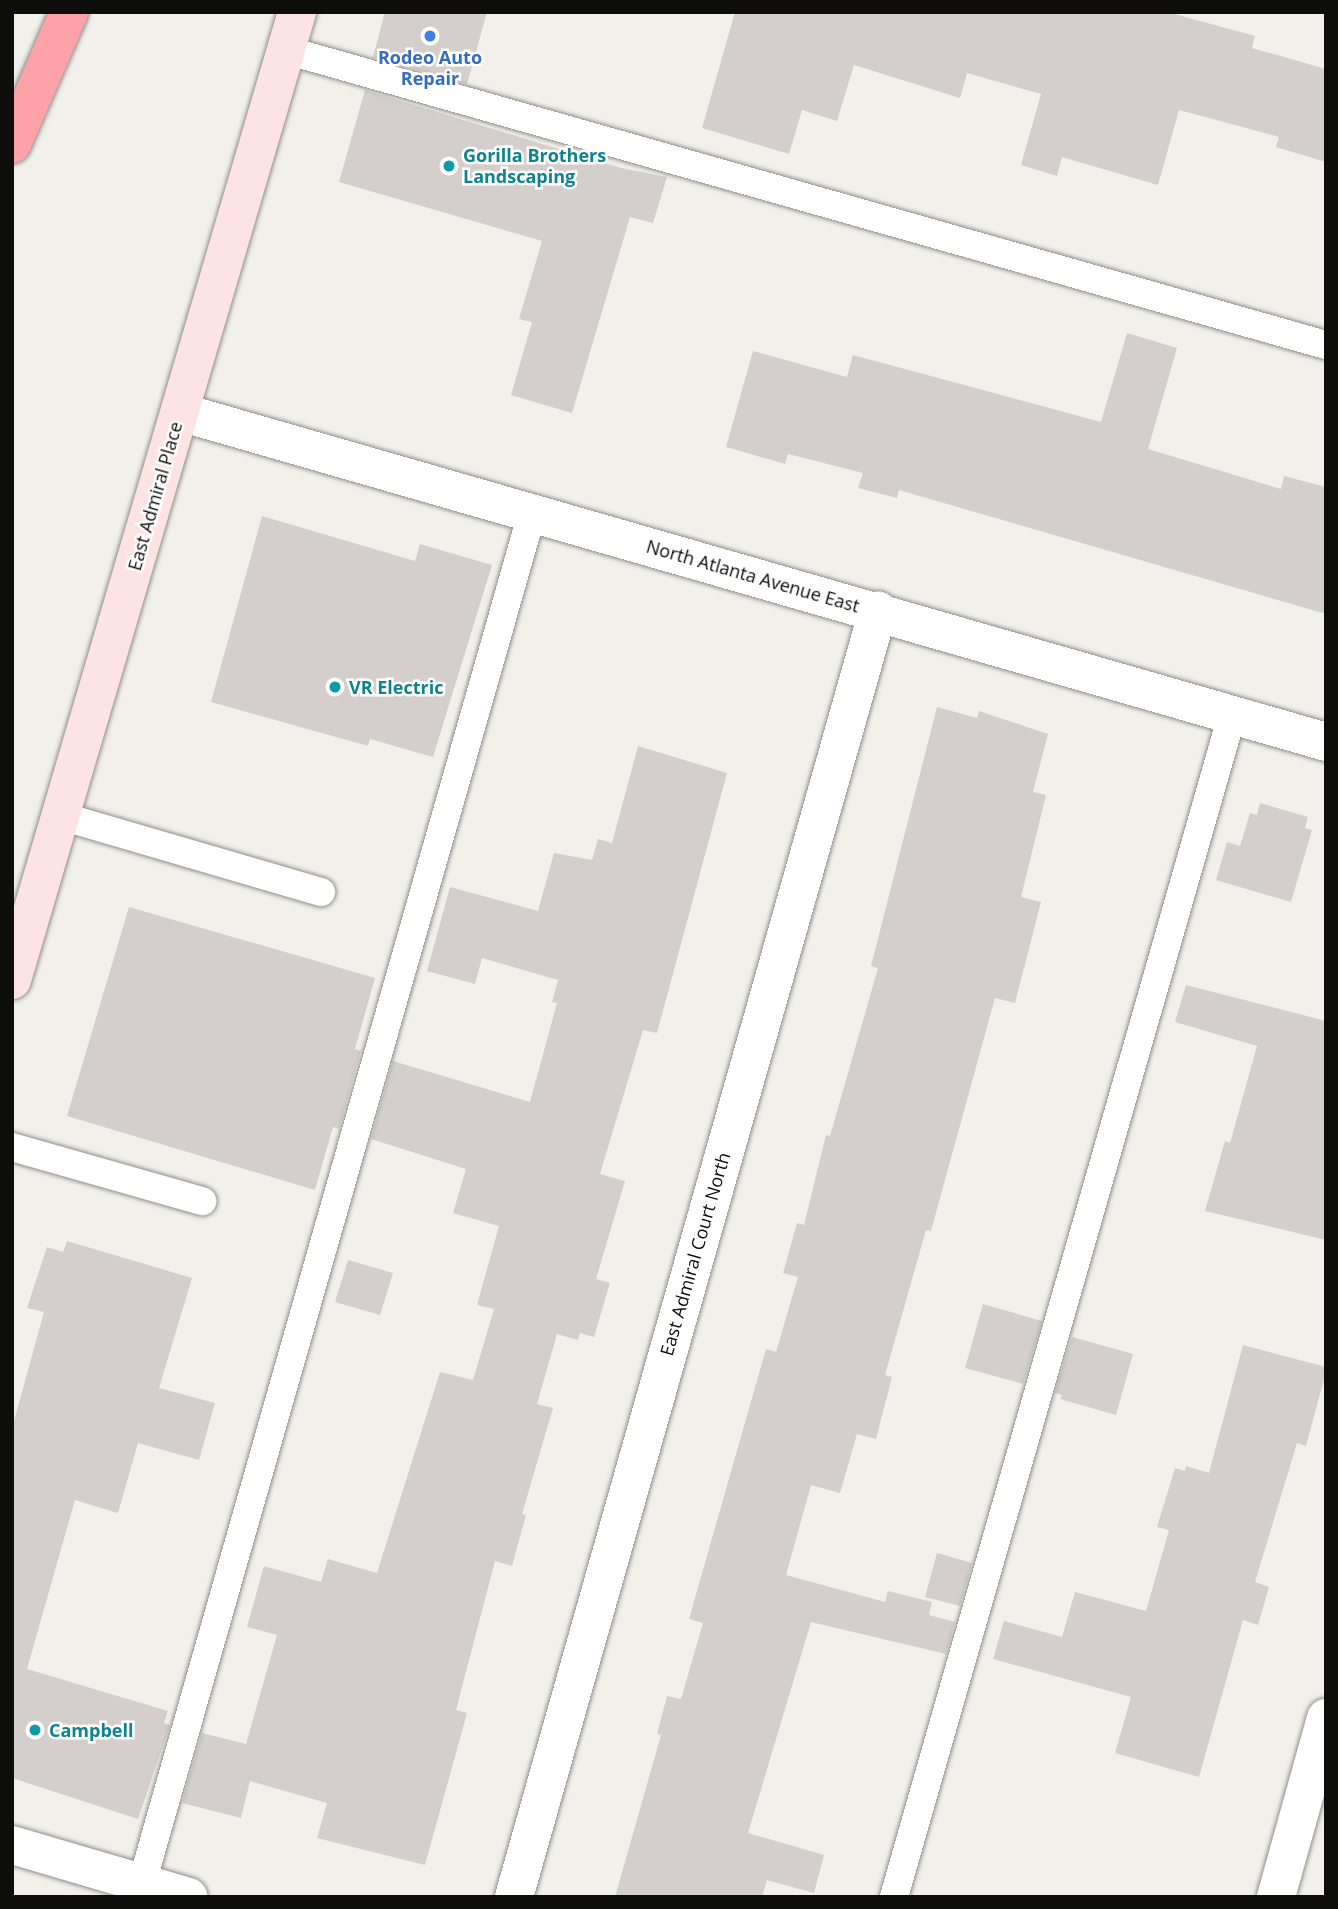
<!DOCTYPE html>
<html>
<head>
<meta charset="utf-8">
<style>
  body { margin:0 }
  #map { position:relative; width:1338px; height:1909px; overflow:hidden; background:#f1f0eb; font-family:"Open Sans",sans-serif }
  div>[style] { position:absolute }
  .building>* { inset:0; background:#d4cfcc }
  .roads { filter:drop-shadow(0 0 2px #908f8a) drop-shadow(0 0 2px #908f8a) }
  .service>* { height:28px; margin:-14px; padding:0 14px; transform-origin:14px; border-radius:14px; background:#fff }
  .minor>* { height:38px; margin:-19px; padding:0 19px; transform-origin:19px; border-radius:19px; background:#fff }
  .secondary>* { height:38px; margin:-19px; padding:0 19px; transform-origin:19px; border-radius:19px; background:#fee3e5 }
  .motorway>* { height:38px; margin:-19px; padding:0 19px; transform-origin:19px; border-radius:19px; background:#fda2a7 }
  .dots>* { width:19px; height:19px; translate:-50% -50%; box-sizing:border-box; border:4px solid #fff; border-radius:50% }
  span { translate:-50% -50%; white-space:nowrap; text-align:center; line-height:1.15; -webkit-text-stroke:5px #fff; paint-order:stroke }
  .shop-label { font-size:18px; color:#366cbe; font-weight:700 }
  .culture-label { font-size:18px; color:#0d838f; font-weight:700 }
  .left { translate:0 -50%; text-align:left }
  .street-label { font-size:18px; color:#0d0d0b }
  .frame { position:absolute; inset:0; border:14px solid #0d0d0b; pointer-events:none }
</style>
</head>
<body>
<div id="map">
  <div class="building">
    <div style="clip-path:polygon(385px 12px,487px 12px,467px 84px,373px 57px)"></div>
    <div style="clip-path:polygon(735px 12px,1167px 12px,1255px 36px,1252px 48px,1326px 69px,1326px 162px,1276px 147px,1279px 137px,1179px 110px,1158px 185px,1062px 157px,1057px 176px,1021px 165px,1041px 94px,967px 73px,960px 98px,854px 65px,837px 121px,802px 110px,789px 154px,702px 128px)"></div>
    <div style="clip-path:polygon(365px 90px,621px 168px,667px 177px,653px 223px,630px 217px,572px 413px,511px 395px,532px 322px,519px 319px,542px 241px,339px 182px)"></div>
    <div style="clip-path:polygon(1127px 333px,1177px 348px,1148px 449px,1281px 489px,1284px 476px,1326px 487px,1326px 614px,899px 490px,897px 498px,858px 488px,863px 473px,788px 454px,785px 464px,726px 447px,753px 351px,847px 377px,853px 355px,1101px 422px)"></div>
    <div style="clip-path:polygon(262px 516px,415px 561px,420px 544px,492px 565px,433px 757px,370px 739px,368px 746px,211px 702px)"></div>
    <div style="clip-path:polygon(937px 707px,977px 718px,979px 711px,1048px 734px,1033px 792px,1046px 795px,1021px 897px,1041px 902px,1015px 1003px,995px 998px,931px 1231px,926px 1230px,885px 1375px,892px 1377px,876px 1439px,857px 1434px,840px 1493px,811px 1485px,786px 1575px,885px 1602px,888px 1591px,932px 1602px,929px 1615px,955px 1622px,946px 1654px,811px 1622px,748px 1833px,824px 1855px,814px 1893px,767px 1880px,762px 1897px,615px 1897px,661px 1735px,657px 1734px,667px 1696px,681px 1699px,703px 1623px,689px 1619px,766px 1349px,776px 1352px,798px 1277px,783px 1273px,797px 1223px,804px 1225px,826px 1135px,830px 1136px,878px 968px,871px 966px)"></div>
    <div style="clip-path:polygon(638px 746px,727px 773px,657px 1033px,643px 1030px,600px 1174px,625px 1181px,596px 1279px,610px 1283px,594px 1337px,580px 1333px,578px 1340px,557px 1334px,537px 1404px,553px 1408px,522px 1514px,526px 1515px,512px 1566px,495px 1561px,456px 1710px,467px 1713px,425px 1865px,317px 1838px,327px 1803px,250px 1781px,241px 1818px,182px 1803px,202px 1733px,246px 1744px,277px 1635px,247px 1627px,264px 1566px,321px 1582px,328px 1559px,377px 1573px,440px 1372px,473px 1380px,494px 1309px,477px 1305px,499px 1226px,453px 1213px,466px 1169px,371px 1139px,393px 1061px,530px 1102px,557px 1003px,552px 1002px,558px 980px,482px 958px,475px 984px,427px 971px,450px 887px,538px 911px,554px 853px,592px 860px,598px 839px,612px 843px)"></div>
    <div style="clip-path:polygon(1260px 803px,1308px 817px,1305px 828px,1312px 830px,1291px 902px,1216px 880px,1227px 842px,1240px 846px,1250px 813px,1257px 815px)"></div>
    <div style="clip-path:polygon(129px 907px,375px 978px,355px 1049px,361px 1051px,339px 1129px,333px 1127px,315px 1190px,67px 1116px)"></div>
    <div style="clip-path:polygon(1186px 985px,1326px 1021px,1326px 1240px,1205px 1211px,1225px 1141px,1230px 1143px,1257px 1046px,1175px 1022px)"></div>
    <div style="clip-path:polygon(67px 1241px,192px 1278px,159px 1388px,215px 1403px,199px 1460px,138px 1443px,118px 1513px,75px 1500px,27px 1669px,168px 1711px,164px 1723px,170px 1725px,138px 1819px,12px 1778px,12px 1428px,44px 1312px,27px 1308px,47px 1247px,63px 1252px)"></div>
    <div style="clip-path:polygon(348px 1260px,393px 1273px,380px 1315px,335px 1302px)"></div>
    <div style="clip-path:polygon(983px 1304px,1042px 1321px,1023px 1384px,965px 1368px)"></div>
    <div style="clip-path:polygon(1072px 1337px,1133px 1354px,1116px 1415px,1060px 1399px,1062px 1395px,1055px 1393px)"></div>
    <div style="clip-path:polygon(1243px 1345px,1326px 1367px,1326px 1372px,1306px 1446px,1297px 1443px,1255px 1582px,1269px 1587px,1258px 1625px,1243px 1620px,1199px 1777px,1115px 1753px,1131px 1697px,993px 1659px,1004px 1621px,1062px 1637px,1075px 1592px,1146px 1611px,1169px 1530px,1157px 1527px,1175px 1468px,1185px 1471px,1186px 1466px,1209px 1473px)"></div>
    <div style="clip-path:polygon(937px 1553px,972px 1563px,960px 1606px,925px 1597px)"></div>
  </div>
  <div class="roads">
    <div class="service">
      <div style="left:286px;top:50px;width:1081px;rotate:15.84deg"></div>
      <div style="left:61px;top:816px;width:271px;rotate:16.3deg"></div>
      <div style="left:12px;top:1147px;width:198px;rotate:15.9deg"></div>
      <div style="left:138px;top:1897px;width:1439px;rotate:-74.11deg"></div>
      <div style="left:894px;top:1897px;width:1229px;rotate:-74.04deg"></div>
    </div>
    <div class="minor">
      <div style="left:180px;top:412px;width:1193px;rotate:16.06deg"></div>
      <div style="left:12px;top:1845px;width:184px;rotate:16.4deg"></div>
      <div style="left:514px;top:1897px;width:1337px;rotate:-74.2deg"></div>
      <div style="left:1276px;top:1897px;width:186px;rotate:-74.4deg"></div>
    </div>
    <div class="secondary">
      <div style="left:12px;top:980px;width:1009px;rotate:-73.59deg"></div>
    </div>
    <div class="motorway">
      <div style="left:12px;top:144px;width:144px;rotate:-66.6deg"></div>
    </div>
  </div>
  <div class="dots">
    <div style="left:430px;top:36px;background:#3f7fe0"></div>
    <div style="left:449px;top:166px;background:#0f9aa8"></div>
    <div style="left:335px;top:687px;background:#0f9aa8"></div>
    <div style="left:35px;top:1730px;background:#0f9aa8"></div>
  </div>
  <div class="shop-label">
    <span style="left:430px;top:68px">Rodeo Auto<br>Repair</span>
  </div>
  <div class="culture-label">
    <span class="left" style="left:463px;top:166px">Gorilla Brothers<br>Landscaping</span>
    <span class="left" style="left:349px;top:687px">VR Electric</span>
    <span class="left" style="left:49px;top:1730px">Campbell</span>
  </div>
  <div class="street-label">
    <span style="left:155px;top:496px;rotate:-74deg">East Admiral Place</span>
    <span style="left:753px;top:576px;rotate:16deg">North Atlanta Avenue East</span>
    <span style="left:695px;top:1254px;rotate:-74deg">East Admiral Court North</span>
  </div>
  <div class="frame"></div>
</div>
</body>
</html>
